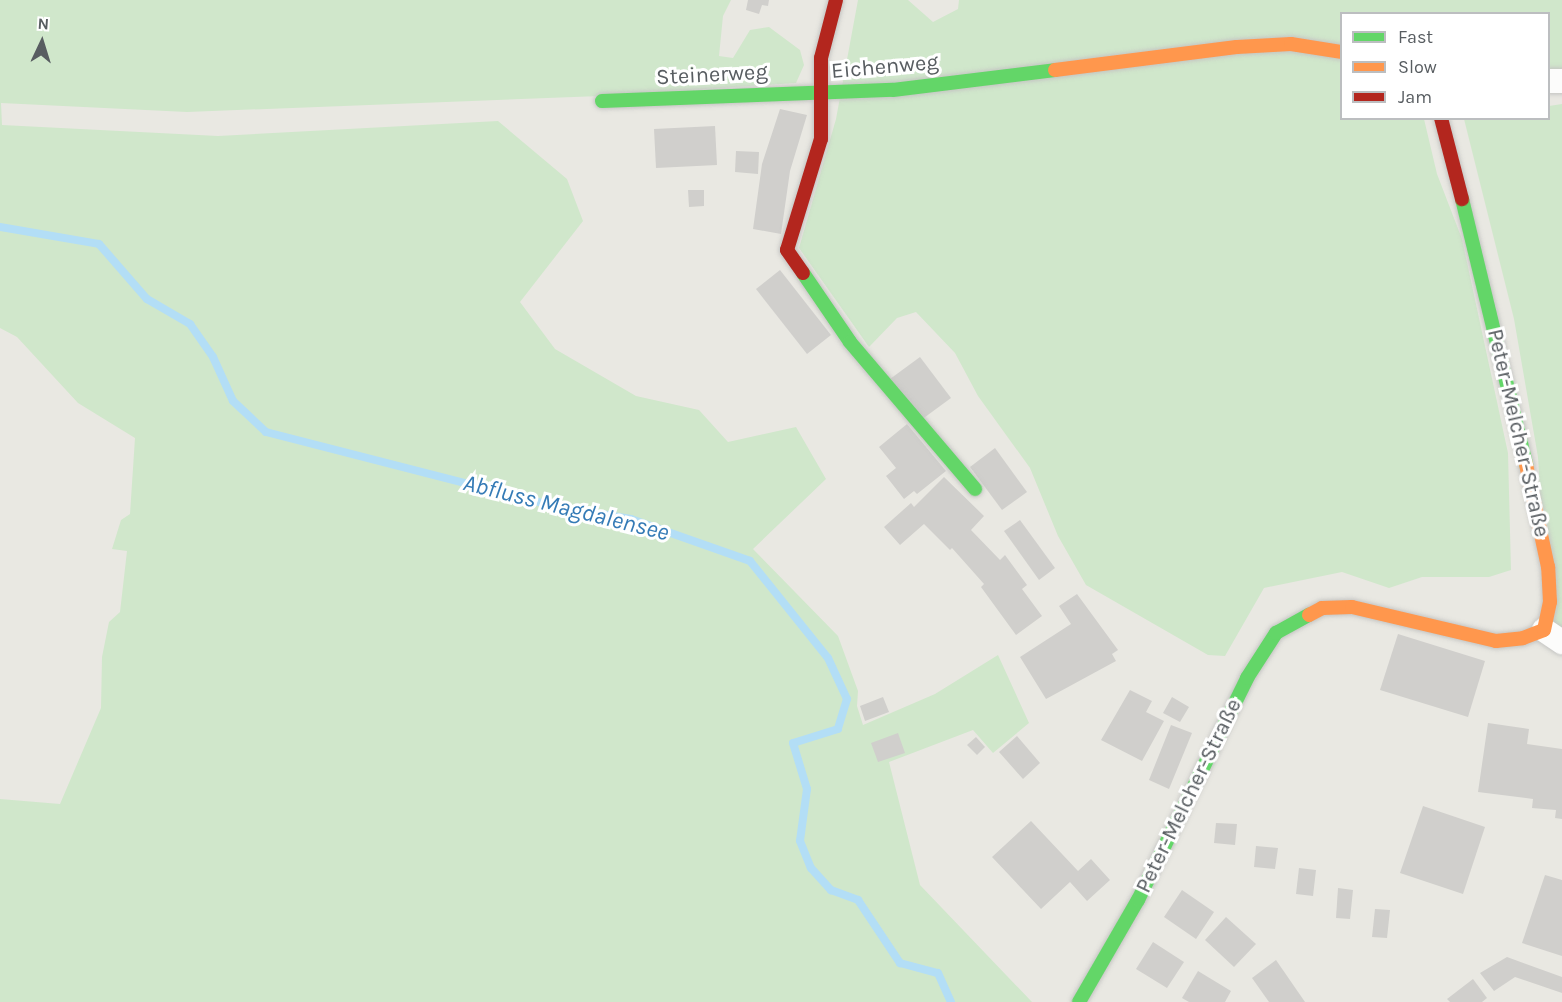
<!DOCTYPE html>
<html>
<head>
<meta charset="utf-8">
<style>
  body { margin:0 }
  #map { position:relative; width:1562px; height:1002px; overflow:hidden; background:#e9e8e2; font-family:Karla,sans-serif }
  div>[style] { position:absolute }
  .green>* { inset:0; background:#d0e7cb }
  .stream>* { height:8px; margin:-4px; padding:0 4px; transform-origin:4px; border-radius:4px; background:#b3def6 }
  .building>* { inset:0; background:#d0cfcc }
  .roads { filter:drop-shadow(0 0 2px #c5c5c3) drop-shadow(0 0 2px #c5c5c3) }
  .street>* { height:24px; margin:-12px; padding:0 12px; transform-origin:12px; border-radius:12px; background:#fcfcfb }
  .fast>* { height:14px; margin:-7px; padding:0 7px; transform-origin:7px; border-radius:7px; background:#63d668 }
  .slow>* { height:14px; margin:-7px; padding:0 7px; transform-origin:7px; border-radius:7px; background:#ff974d }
  .jam>* { height:14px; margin:-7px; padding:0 7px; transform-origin:7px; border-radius:7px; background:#b3261e }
  span { translate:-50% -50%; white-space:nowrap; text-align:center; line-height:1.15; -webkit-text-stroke:6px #fff; paint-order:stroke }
  .street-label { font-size:22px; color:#585d61 }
  .water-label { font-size:24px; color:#357bb6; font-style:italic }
  .legend { position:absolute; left:1340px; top:12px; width:210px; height:108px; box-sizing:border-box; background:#fff; border:2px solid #bcbec0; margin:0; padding:8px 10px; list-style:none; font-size:18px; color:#585d61 }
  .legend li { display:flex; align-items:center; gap:12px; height:30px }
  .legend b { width:30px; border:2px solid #bcbec0 }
  .north { position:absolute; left:12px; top:12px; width:60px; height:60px; -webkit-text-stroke:4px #fff; paint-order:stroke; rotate:4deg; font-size:16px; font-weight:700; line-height:24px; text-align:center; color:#585d61 }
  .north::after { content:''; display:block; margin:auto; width:21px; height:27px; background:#585d61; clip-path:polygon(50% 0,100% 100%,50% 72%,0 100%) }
</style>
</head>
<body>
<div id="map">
  <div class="green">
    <div style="clip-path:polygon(0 0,731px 0,723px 16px,719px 56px,733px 58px,750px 30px,769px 27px,800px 50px,804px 65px,796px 83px,600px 96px,187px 112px,1px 103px,2px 125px,218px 136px,498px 121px,567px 179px,583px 221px,520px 302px,555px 349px,636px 396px,699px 410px,728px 442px,796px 427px,826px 479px,753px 549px,838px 636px,858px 691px,857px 706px,863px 725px,935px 694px,998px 655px,1029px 723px,993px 753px,973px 730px,889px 762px,920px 885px,1032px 1002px,0 1002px,0 799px,60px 804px,101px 708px,102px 657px,109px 622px,120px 612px,127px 551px,112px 549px,121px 520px,130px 514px,135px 438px,78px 403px,17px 337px,0 328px)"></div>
    <div style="clip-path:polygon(858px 0,908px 0,933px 22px,958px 9px,959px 0,1562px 0,1562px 69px,1549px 70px,1548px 14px,1342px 14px,1342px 118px,1424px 119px,1437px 174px,1462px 239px,1508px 453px,1511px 570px,1489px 577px,1422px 577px,1389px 588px,1342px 572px,1264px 588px,1225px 656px,1208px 655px,1086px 585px,1058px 536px,1030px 468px,978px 396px,955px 353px,916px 312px,897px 318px,869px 347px,799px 248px,836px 119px)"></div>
    <div style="clip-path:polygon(1562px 104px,1562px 630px,1548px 622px,1538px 457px,1514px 319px,1464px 119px,1548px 118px,1549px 106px)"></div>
  </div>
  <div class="stream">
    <div style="left:0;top:227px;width:100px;rotate:9.7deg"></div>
    <div style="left:99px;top:244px;width:73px;rotate:48.9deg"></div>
    <div style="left:147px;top:299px;width:50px;rotate:30.2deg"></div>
    <div style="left:190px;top:324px;width:40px;rotate:55.1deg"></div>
    <div style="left:213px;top:357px;width:48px;rotate:65.6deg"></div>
    <div style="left:233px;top:401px;width:45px;rotate:43.2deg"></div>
    <div style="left:266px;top:432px;width:297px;rotate:14.4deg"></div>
    <div style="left:554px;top:506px;width:78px;rotate:9.6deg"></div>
    <div style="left:631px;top:519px;width:126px;rotate:19.4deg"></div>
    <div style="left:750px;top:561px;width:124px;rotate:51.2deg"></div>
    <div style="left:828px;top:658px;width:45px;rotate:65.1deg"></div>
    <div style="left:847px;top:699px;width:31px;rotate:107deg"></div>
    <div style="left:838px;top:729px;width:47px;rotate:162.7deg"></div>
    <div style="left:793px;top:743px;width:48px;rotate:73.1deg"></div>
    <div style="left:807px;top:789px;width:52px;rotate:97.7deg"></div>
    <div style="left:800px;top:841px;width:29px;rotate:68deg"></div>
    <div style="left:811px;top:868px;width:30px;rotate:48deg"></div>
    <div style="left:831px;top:890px;width:29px;rotate:20deg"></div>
    <div style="left:858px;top:900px;width:76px;rotate:56.3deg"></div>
    <div style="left:900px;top:963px;width:39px;rotate:15deg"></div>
    <div style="left:938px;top:973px;width:32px;rotate:66deg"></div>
  </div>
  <div class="building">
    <div style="clip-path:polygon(748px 0,769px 0,768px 6px,762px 5px,759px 14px,746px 10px)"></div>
    <div style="clip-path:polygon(780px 109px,807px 115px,790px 171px,781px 234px,753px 229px,762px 164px)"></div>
    <div style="clip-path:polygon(715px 126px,717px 165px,656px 168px,654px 129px)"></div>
    <div style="clip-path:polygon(736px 151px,759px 152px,758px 174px,735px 172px)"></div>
    <div style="clip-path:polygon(688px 190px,704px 190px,704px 206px,689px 207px)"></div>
    <div style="clip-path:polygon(780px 270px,831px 335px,807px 354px,756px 289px)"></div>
    <div style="clip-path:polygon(920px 357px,951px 398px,921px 420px,890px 379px)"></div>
    <div style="clip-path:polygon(907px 424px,946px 471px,917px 494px,914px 491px,904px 499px,886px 476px,896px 468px,879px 447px)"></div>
    <div style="clip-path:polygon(995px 448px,1027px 492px,1002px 510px,970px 467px)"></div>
    <div style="clip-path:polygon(944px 477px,984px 516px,971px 530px,1000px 560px,1005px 555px,1027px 585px,1022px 589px,1042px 616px,1016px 635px,981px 587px,984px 584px,952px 548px,950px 550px,924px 524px,900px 545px,884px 527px,911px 503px,914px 507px)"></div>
    <div style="clip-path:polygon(1020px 520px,1055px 568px,1039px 580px,1004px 531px)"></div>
    <div style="clip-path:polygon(1077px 594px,1118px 650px,1112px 654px,1116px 661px,1046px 699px,1020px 657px,1071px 624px,1059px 606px)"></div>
    <div style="clip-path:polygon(1398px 634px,1485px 661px,1468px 717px,1380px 690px)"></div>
    <div style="clip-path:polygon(1130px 690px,1152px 701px,1146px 712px,1164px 721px,1142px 761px,1101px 740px)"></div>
    <div style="clip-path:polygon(883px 697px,889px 712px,865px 721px,860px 706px)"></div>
    <div style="clip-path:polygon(1172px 697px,1189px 707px,1180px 722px,1163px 713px)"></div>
    <div style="clip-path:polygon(1488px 723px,1529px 729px,1527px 744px,1562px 749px,1562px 819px,1555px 818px,1556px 810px,1532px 808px,1533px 799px,1478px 792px)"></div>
    <div style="clip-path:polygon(1171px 725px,1192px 733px,1169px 789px,1149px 780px)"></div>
    <div style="clip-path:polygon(898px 733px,905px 753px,878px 762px,871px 743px)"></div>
    <div style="clip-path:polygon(1017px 736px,1040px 763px,1023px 779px,999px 752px)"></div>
    <div style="clip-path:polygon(976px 737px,985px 747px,977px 755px,967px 745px)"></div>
    <div style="clip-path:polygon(1423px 806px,1485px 827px,1463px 894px,1400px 873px)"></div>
    <div style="clip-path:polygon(1031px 821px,1078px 871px,1091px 859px,1110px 880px,1087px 901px,1070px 882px,1041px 909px,992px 857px)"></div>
    <div style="clip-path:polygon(1216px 823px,1237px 824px,1235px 845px,1214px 843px)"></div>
    <div style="clip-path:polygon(1256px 846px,1278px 848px,1275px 869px,1254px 867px)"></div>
    <div style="clip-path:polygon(1299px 868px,1316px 870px,1313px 896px,1296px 894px)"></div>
    <div style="clip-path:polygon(1545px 875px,1562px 880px,1562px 956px,1522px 943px)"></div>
    <div style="clip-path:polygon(1338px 888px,1353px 890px,1350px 919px,1336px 918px)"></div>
    <div style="clip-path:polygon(1182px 890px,1214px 912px,1196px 939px,1164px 917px)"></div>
    <div style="clip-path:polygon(1375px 909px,1390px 910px,1387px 938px,1372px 937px)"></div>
    <div style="clip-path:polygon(1226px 917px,1256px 944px,1234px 967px,1205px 940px)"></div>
    <div style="clip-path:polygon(1153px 942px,1184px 962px,1167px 988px,1136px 969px)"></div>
    <div style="clip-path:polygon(1507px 957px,1562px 977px,1562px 993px,1515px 977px,1494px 991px,1480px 973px)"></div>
    <div style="clip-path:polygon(1276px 960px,1305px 1002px,1269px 1002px,1252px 978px)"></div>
    <div style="clip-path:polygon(1198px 971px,1231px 991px,1225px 1002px,1189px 1002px,1182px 998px)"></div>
    <div style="clip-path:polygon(1473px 979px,1487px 998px,1482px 1002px,1450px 1002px,1447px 999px)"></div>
  </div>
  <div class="roads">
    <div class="street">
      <div style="left:1548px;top:81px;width:14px"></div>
      <div style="left:1544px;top:630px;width:22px;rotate:34deg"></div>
    </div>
    <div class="fast">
      <div style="left:602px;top:101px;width:291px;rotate:-2.2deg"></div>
      <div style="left:893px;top:90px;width:163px;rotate:-7deg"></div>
      <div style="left:1462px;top:199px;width:273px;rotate:76.4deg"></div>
      <div style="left:803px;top:273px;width:83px;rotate:55.7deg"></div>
      <div style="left:850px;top:342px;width:193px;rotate:49.6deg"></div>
      <div style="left:1079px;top:1002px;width:118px;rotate:-60deg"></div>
      <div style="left:1138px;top:900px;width:247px;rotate:-63.8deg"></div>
      <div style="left:1247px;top:678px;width:54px;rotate:-57.2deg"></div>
      <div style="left:1276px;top:633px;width:38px;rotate:-29deg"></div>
    </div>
    <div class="slow">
      <div style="left:1055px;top:70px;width:183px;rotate:-7.2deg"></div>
      <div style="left:1237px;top:47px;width:54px;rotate:-3.2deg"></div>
      <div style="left:1291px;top:44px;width:52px;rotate:8.9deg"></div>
      <div style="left:1309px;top:615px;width:15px;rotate:-28deg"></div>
      <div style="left:1322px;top:608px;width:30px;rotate:-2deg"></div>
      <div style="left:1352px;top:607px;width:148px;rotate:13.3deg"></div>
      <div style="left:1496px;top:641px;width:27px;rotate:-6deg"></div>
      <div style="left:1523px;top:638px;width:22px;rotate:-21deg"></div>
      <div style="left:1544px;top:630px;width:29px;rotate:-78deg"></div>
      <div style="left:1550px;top:602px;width:35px;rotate:-93deg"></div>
      <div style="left:1548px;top:567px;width:105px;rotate:-102.1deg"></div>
    </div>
    <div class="jam">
      <div style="left:1441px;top:118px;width:84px;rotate:75.5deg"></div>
      <div style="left:803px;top:273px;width:28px;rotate:-125deg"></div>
      <div style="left:787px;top:250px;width:116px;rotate:-73deg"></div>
      <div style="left:821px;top:139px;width:81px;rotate:-90deg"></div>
      <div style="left:821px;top:58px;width:60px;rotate:-75.5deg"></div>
    </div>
  </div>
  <div class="street-label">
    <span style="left:885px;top:67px;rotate:-5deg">Eichenweg</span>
    <span style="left:712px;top:75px;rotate:-3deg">Steinerweg</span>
    <span style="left:1518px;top:433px;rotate:77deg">Peter-Melcher-Straße</span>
    <span style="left:1189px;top:796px;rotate:-64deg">Peter-Melcher-Straße</span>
  </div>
  <div class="water-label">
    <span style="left:566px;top:508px;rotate:14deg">Abfluss Magdalensee</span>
  </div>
  <ul class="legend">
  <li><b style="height:8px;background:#63d668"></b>Fast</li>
  <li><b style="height:8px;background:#ff974d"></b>Slow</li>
  <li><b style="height:8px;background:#b3261e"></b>Jam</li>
  </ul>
  <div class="north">N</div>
</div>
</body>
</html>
